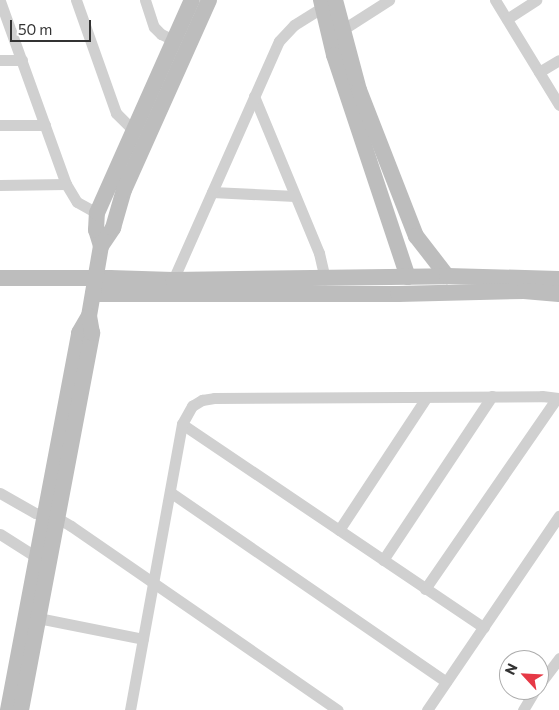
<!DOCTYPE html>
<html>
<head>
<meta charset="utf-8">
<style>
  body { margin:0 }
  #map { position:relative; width:559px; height:710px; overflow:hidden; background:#fff; font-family:Commissioner,sans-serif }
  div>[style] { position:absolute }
  .street>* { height:11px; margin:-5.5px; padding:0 5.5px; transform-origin:5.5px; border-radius:5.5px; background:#d0d0d0 }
  .secondary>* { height:16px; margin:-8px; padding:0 8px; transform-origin:8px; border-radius:8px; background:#bdbdbd }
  span { translate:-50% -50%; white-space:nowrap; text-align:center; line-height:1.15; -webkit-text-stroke:5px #fff; paint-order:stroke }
  .north { position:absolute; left:499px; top:650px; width:50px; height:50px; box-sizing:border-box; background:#fff; border:1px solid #adadad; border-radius:50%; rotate:295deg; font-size:14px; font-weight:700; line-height:20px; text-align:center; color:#333 }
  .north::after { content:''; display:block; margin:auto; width:18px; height:22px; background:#e63946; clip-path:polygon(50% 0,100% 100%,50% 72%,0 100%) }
  .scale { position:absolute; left:10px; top:20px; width:81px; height:22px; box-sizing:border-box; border:2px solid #333; border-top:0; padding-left:6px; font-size:15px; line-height:18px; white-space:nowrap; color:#333; -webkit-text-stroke:4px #fff; paint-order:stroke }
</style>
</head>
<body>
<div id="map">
  <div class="street">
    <div style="left:76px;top:0;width:120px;rotate:70.5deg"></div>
    <div style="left:116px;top:113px;width:25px;rotate:45deg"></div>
    <div style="left:145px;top:0;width:28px;rotate:72deg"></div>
    <div style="left:154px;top:27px;width:10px;rotate:45deg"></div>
    <div style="left:161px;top:34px;width:14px;rotate:25deg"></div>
    <div style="left:495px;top:0;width:123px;rotate:58.6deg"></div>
    <div style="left:0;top:1px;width:195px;rotate:70.2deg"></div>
    <div style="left:66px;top:184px;width:21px;rotate:59deg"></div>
    <div style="left:77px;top:202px;width:23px;rotate:29deg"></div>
    <div style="left:507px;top:19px;width:35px;rotate:-33deg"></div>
    <div style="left:342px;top:30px;width:56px;rotate:-32.6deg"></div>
    <div style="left:0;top:60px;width:22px"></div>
    <div style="left:539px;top:72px;width:23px;rotate:-31deg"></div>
    <div style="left:254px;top:96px;width:170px;rotate:67.5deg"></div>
    <div style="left:319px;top:253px;width:27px;rotate:77deg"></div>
    <div style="left:0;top:125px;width:45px"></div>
    <div style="left:0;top:185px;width:66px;rotate:-0.9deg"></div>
    <div style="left:212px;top:192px;width:83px;rotate:2.8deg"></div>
    <div style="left:173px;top:280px;width:261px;rotate:-66.1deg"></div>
    <div style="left:279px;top:41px;width:22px;rotate:-47deg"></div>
    <div style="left:294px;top:25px;width:34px;rotate:-32deg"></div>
    <div style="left:182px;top:424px;width:364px;rotate:34deg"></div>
    <div style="left:170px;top:492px;width:335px;rotate:34.5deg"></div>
    <div style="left:0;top:493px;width:40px;rotate:29.7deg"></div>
    <div style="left:35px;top:513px;width:25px;rotate:14deg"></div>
    <div style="left:59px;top:519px;width:14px;rotate:30deg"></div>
    <div style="left:71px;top:526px;width:324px;rotate:34.6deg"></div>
    <div style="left:339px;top:530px;width:158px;rotate:-56.6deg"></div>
    <div style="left:0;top:534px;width:49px;rotate:32.4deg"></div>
    <div style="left:383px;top:560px;width:197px;rotate:-56.4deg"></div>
    <div style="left:425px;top:589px;width:232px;rotate:-55.4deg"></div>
    <div style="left:33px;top:617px;width:112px;rotate:11.3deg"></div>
    <div style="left:539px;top:685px;width:34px;rotate:-53deg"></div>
    <div style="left:130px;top:710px;width:291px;rotate:-79.7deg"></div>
    <div style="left:182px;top:424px;width:21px;rotate:-61deg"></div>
    <div style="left:192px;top:406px;width:12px;rotate:-31deg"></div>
    <div style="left:202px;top:400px;width:12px;rotate:-9deg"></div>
    <div style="left:214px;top:398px;width:328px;rotate:-0.3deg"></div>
    <div style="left:542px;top:396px;width:17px;rotate:7deg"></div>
    <div style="left:427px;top:710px;width:235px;rotate:-55.8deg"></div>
    <div style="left:523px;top:710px;width:23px;rotate:-59deg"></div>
  </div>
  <div class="secondary">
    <div style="left:321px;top:0;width:57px;rotate:76.7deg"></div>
    <div style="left:334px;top:55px;width:234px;rotate:71.6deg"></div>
    <div style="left:335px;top:0;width:93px;rotate:75.1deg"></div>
    <div style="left:359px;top:90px;width:157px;rotate:68.7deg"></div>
    <div style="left:416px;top:236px;width:51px;rotate:52.2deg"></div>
    <div style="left:101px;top:246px;width:17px;rotate:-107deg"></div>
    <div style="left:96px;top:230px;width:17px;rotate:-87deg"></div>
    <div style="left:97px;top:213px;width:233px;rotate:-66deg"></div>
    <div style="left:0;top:278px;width:110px"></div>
    <div style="left:110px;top:278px;width:63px;rotate:1.8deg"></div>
    <div style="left:173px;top:280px;width:274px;rotate:-0.8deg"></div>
    <div style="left:447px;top:276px;width:112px;rotate:1.5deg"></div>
    <div style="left:93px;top:294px;width:305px"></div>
    <div style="left:398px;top:294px;width:126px;rotate:-1.4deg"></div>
    <div style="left:524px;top:291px;width:35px;rotate:5deg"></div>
    <div style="left:8px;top:710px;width:384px;rotate:-79.3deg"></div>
    <div style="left:79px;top:333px;width:20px;rotate:-60deg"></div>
    <div style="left:89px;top:316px;width:71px;rotate:-80.3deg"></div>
    <div style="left:101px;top:246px;width:22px;rotate:-56deg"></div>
    <div style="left:113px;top:228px;width:40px;rotate:-74deg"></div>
    <div style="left:124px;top:190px;width:208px;rotate:-65.9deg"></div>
    <div style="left:21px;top:710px;width:384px;rotate:-79.3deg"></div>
    <div style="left:92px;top:333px;width:17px;rotate:-100deg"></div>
  </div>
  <div class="north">N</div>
  <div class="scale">50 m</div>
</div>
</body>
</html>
